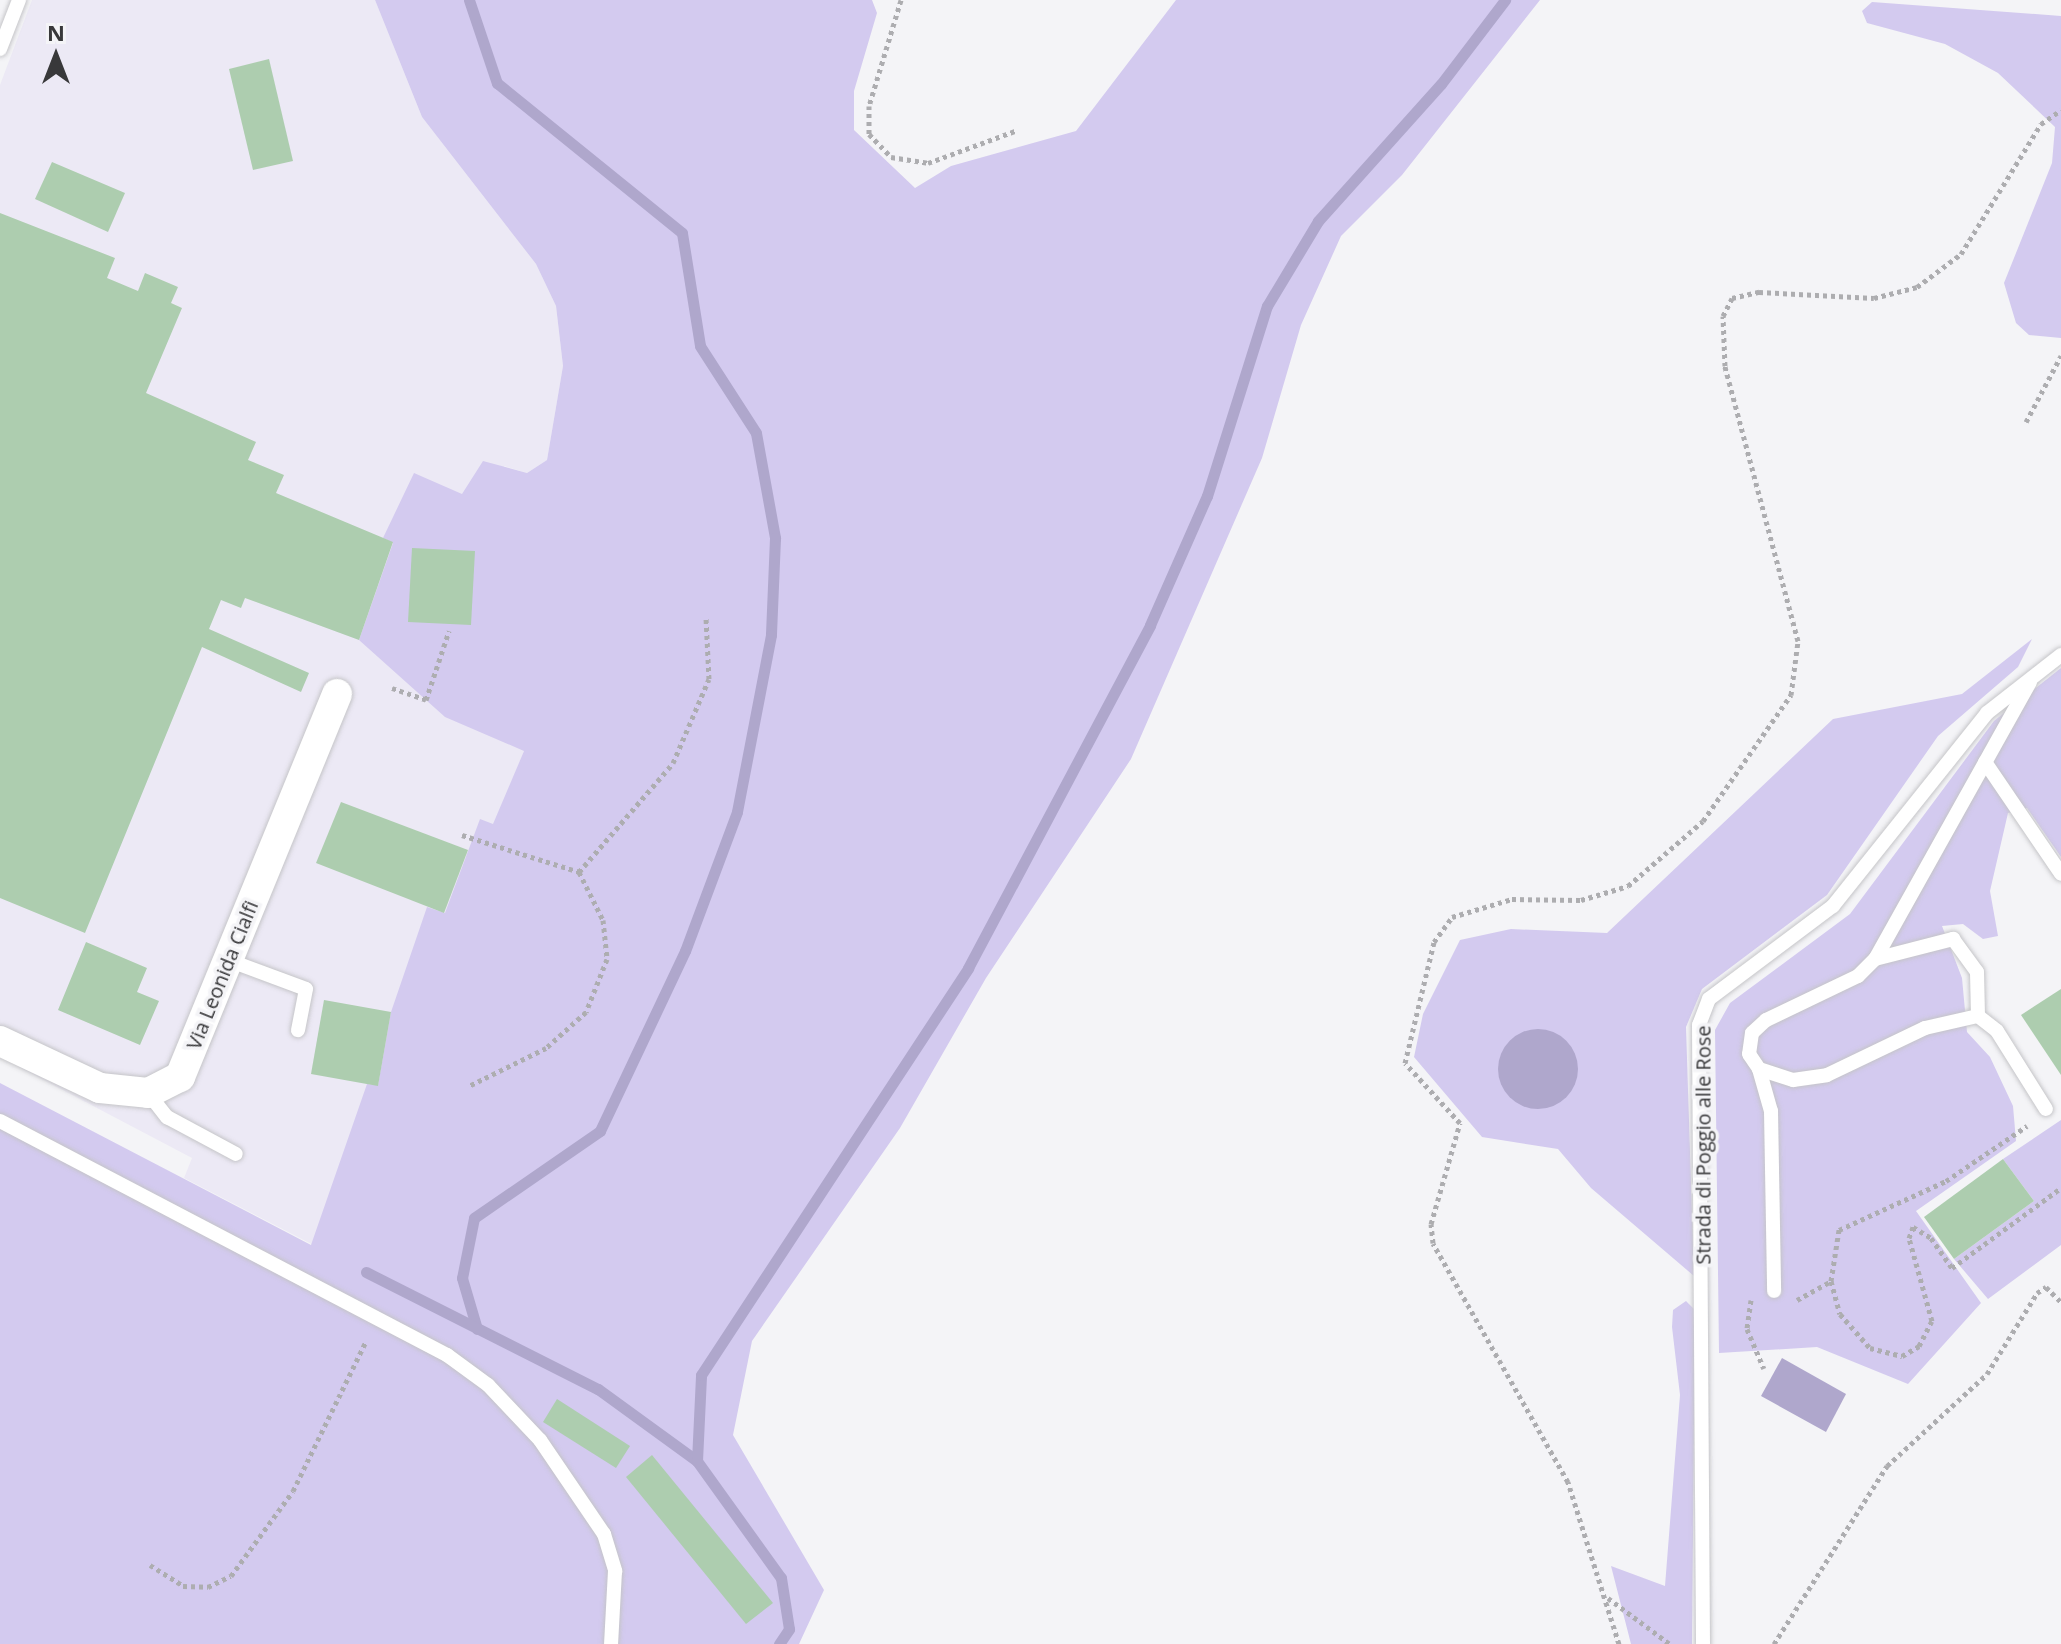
<!DOCTYPE html>
<html>
<head>
<meta charset="utf-8">
<style>
  body { margin:0 }
  #map { position:relative; width:2061px; height:1644px; overflow:hidden; background:#f4f4f7; font-family:"Open Sans",sans-serif }
  div>[style] { position:absolute }
  .built>* { inset:0; background:#ece9f5 }
  .green>* { inset:0; background:#d3caef }
  .water>* { inset:0; background:#afa7cc }
  .round { border-radius:50% }
  .stream>* { height:11px; margin:-5.5px; padding:0 5.5px; transform-origin:5.5px; border-radius:5.5px; background:#afa7cc }
  .building>* { inset:0; background:#adcdaf }
  .path>* { height:5px; margin-top:-2.5px; transform-origin:0; background:repeating-linear-gradient(90deg,#adadb0 0 4px,transparent 0 8px) }
  .roads { filter:drop-shadow(0 0 2px #c5c5c8) drop-shadow(0 0 2px #c5c5c8) }
  .lane>* { height:14px; margin:-7px; padding:0 7px; transform-origin:7px; border-radius:7px; background:#fff }
  .street>* { height:30px; margin:-15px; padding:0 15px; transform-origin:15px; border-radius:15px; background:#fff }
  span { translate:-50% -50%; white-space:nowrap; text-align:center; line-height:1.15; -webkit-text-stroke:7px #f4f4f7; paint-order:stroke }
  .street-label { font-size:20px; color:#38383a }
  .north { position:absolute; left:16px; top:16px; width:80px; height:80px; -webkit-text-stroke:6px #f4f4f7; paint-order:stroke; rotate:0deg; font-size:22px; font-weight:700; line-height:32px; text-align:center; color:#38383a }
  .north::after { content:''; display:block; margin:auto; width:28px; height:36px; background:#38383a; clip-path:polygon(50% 0,100% 100%,50% 72%,0 100%) }
</style>
</head>
<body>
<div id="map">
  <div class="built">
    <div style="clip-path:polygon(32px 0,375px 0,422px 117px,536px 264px,556px 306px,563px 366px,547px 460px,527px 473px,504px 466px,524px 751px,321px 1249px,184px 1178px,192px 1158px,0 1057px,0 85px)"></div>
  </div>
  <div class="green">
    <div style="clip-path:polygon(375px 0,872px 0,877px 13px,854px 91px,854px 130px,915px 188px,951px 166px,1076px 131px,1176px 0,1540px 0,1402px 175px,1341px 236px,1301px 325px,1262px 458px,1131px 759px,986px 978px,900px 1128px,752px 1341px,733px 1435px,824px 1590px,799px 1644px,0 1644px,0 1083px,311px 1245px,367px 1084px,378px 1085px,391px 1012px,427px 907px,445px 913px,480px 819px,493px 824px,524px 751px,445px 717px,359px 640px,393px 543px,383px 538px,414px 473px,462px 494px,483px 461px,527px 473px,547px 460px,563px 366px,556px 306px,536px 264px,422px 117px)"></div>
    <div style="clip-path:polygon(1872px 2px,2061px 16px,2061px 338px,2029px 335px,2016px 323px,2004px 283px,2052px 163px,2055px 127px,1998px 73px,1945px 44px,1867px 23px,1862px 11px)"></div>
    <div style="clip-path:polygon(2032px 639px,2018px 667px,1938px 736px,1827px 895px,1702px 989px,1686px 1027px,1694px 1276px,1591px 1188px,1558px 1149px,1482px 1137px,1414px 1057px,1423px 1014px,1460px 940px,1511px 929px,1607px 933px,1833px 719px,1962px 694px)"></div>
    <div style="clip-path:polygon(2061px 668px,2061px 857px,2027px 808px,2008px 813px,1990px 891px,1998px 936px,1983px 939px,1963px 924px,1942px 926px,1962px 978px,1967px 1032px,1990px 1057px,2013px 1106px,2016px 1141px,1916px 1211px,1981px 1303px,1908px 1384px,1817px 1347px,1719px 1353px,1715px 1030px,1730px 1003px,1850px 914px,1994px 721px)"></div>
    <div style="clip-path:polygon(2061px 1120px,2061px 1245px,1988px 1299px,1954px 1259px,2034px 1201px,2003px 1159px)"></div>
    <div style="clip-path:polygon(1686px 1301px,1695px 1310px,1692px 1644px,1631px 1644px,1611px 1566px,1665px 1586px,1680px 1395px,1672px 1327px,1673px 1310px)"></div>
  </div>
  <div class="water">
    <div class="round" style="left:1498px;top:1029px;width:80px;height:80px"></div>
    <div style="clip-path:polygon(1782px 1358px,1846px 1394px,1826px 1432px,1761px 1396px)"></div>
  </div>
  <div class="stream">
    <div style="left:469px;top:0;width:88px;rotate:71.4deg"></div>
    <div style="left:497px;top:83px;width:238px;rotate:39deg"></div>
    <div style="left:682px;top:233px;width:114px;rotate:80.9deg"></div>
    <div style="left:700px;top:346px;width:103px;rotate:57.2deg"></div>
    <div style="left:756px;top:433px;width:107px;rotate:79.7deg"></div>
    <div style="left:775px;top:538px;width:97px;rotate:92.4deg"></div>
    <div style="left:771px;top:635px;width:180px;rotate:100.9deg"></div>
    <div style="left:737px;top:812px;width:148px;rotate:110.5deg"></div>
    <div style="left:685px;top:951px;width:199px;rotate:115.3deg"></div>
    <div style="left:600px;top:1131px;width:153px;rotate:145.4deg"></div>
    <div style="left:474px;top:1218px;width:61px;rotate:101.3deg"></div>
    <div style="left:462px;top:1278px;width:53px;rotate:73.6deg"></div>
    <div style="left:366px;top:1272px;width:260px;rotate:26.8deg"></div>
    <div style="left:598px;top:1389px;width:122px;rotate:36deg"></div>
    <div style="left:779px;top:1644px;width:18px;rotate:-56deg"></div>
    <div style="left:789px;top:1629px;width:52px;rotate:-98.9deg"></div>
    <div style="left:781px;top:1578px;width:144px;rotate:-125.7deg"></div>
    <div style="left:697px;top:1461px;width:86px;rotate:-87.3deg"></div>
    <div style="left:701px;top:1375px;width:487px;rotate:-56.7deg"></div>
    <div style="left:968px;top:968px;width:388px;rotate:-62deg"></div>
    <div style="left:1150px;top:625px;width:141px;rotate:-66.2deg"></div>
    <div style="left:1207px;top:496px;width:199px;rotate:-72.5deg"></div>
    <div style="left:1267px;top:306px;width:99px;rotate:-59deg"></div>
    <div style="left:1318px;top:221px;width:184px;rotate:-48.1deg"></div>
    <div style="left:1441px;top:84px;width:106px;rotate:-52.7deg"></div>
  </div>
  <div class="building">
    <div style="clip-path:polygon(269px 59px,293px 161px,253px 170px,229px 69px)"></div>
    <div style="clip-path:polygon(52px 162px,125px 193px,108px 232px,35px 199px)"></div>
    <div style="clip-path:polygon(0 213px,115px 258px,107px 278px,138px 291px,145px 273px,178px 287px,171px 303px,182px 308px,146px 393px,256px 442px,248px 460px,284px 475px,276px 493px,393px 542px,359px 640px,245px 598px,241px 608px,221px 600px,209px 629px,309px 673px,301px 692px,202px 647px,85px 933px,0 898px)"></div>
    <div style="clip-path:polygon(412px 548px,475px 551px,471px 625px,408px 622px)"></div>
    <div style="clip-path:polygon(341px 802px,468px 850px,444px 913px,316px 863px)"></div>
    <div style="clip-path:polygon(86px 942px,147px 968px,137px 992px,159px 1001px,140px 1045px,58px 1010px)"></div>
    <div style="clip-path:polygon(2061px 989px,2061px 1075px,2021px 1015px)"></div>
    <div style="clip-path:polygon(324px 1000px,391px 1012px,378px 1086px,311px 1074px)"></div>
    <div style="clip-path:polygon(2003px 1159px,2034px 1201px,1954px 1259px,1924px 1217px)"></div>
    <div style="clip-path:polygon(557px 1399px,630px 1446px,616px 1468px,543px 1422px)"></div>
    <div style="clip-path:polygon(652px 1455px,773px 1603px,746px 1624px,626px 1477px)"></div>
  </div>
  <div class="path">
    <div style="left:901px;top:0;width:111px;rotate:106.8deg"></div>
    <div style="left:869px;top:106px;width:28px;rotate:90deg"></div>
    <div style="left:869px;top:134px;width:32px;rotate:46deg"></div>
    <div style="left:891px;top:157px;width:37px;rotate:9deg"></div>
    <div style="left:928px;top:163px;width:93px;rotate:-20.2deg"></div>
    <div style="left:2026px;top:422px;width:75px;rotate:-62.1deg"></div>
    <div style="left:392px;top:688px;width:36px;rotate:19deg"></div>
    <div style="left:426px;top:700px;width:73px;rotate:-71.6deg"></div>
    <div style="left:462px;top:835px;width:123px;rotate:17.5deg"></div>
    <div style="left:579px;top:872px;width:54px;rotate:63.4deg"></div>
    <div style="left:603px;top:920px;width:39px;rotate:84deg"></div>
    <div style="left:607px;top:959px;width:57px;rotate:111.6deg"></div>
    <div style="left:586px;top:1012px;width:54px;rotate:138deg"></div>
    <div style="left:546px;top:1048px;width:86px;rotate:153.7deg"></div>
    <div style="left:579px;top:872px;width:144px;rotate:-49.2deg"></div>
    <div style="left:673px;top:763px;width:91px;rotate:-66.8deg"></div>
    <div style="left:709px;top:679px;width:61px;rotate:-92.8deg"></div>
    <div style="left:1831px;top:1281px;width:52px;rotate:-81.1deg"></div>
    <div style="left:1839px;top:1230px;width:118px;rotate:-24.6deg"></div>
    <div style="left:1946px;top:1181px;width:98px;rotate:-34.2deg"></div>
    <div style="left:1751px;top:1300px;width:29px;rotate:98deg"></div>
    <div style="left:1747px;top:1329px;width:43px;rotate:67deg"></div>
    <div style="left:1797px;top:1300px;width:39px;rotate:-29deg"></div>
    <div style="left:1831px;top:1281px;width:34px;rotate:75deg"></div>
    <div style="left:1840px;top:1314px;width:45px;rotate:48.6deg"></div>
    <div style="left:1870px;top:1348px;width:33px;rotate:14deg"></div>
    <div style="left:1902px;top:1356px;width:20px;rotate:-30deg"></div>
    <div style="left:1919px;top:1346px;width:28px;rotate:-63deg"></div>
    <div style="left:1932px;top:1321px;width:86px;rotate:-105.5deg"></div>
    <div style="left:1909px;top:1238px;width:12px;rotate:-70deg"></div>
    <div style="left:1913px;top:1227px;width:21px;rotate:31deg"></div>
    <div style="left:1931px;top:1238px;width:37px;rotate:55deg"></div>
    <div style="left:1952px;top:1268px;width:135px;rotate:-36.3deg"></div>
    <div style="left:150px;top:1565px;width:39px;rotate:32deg"></div>
    <div style="left:183px;top:1586px;width:25px;rotate:2deg"></div>
    <div style="left:208px;top:1587px;width:25px;rotate:-26deg"></div>
    <div style="left:231px;top:1576px;width:105px;rotate:-53.9deg"></div>
    <div style="left:293px;top:1491px;width:167px;rotate:-64deg"></div>
    <div style="left:1608px;top:1598px;width:77px;rotate:36.6deg"></div>
    <div style="left:1619px;top:1644px;width:170px;rotate:-107.5deg"></div>
    <div style="left:1568px;top:1482px;width:274px;rotate:-119.5deg"></div>
    <div style="left:1433px;top:1243px;width:19px;rotate:-96deg"></div>
    <div style="left:1431px;top:1224px;width:105px;rotate:-74deg"></div>
    <div style="left:1460px;top:1123px;width:81px;rotate:-132.5deg"></div>
    <div style="left:1405px;top:1063px;width:124px;rotate:-76.5deg"></div>
    <div style="left:1434px;top:942px;width:31px;rotate:-54deg"></div>
    <div style="left:1452px;top:917px;width:63px;rotate:-16.7deg"></div>
    <div style="left:1512px;top:899px;width:69px;rotate:0.8deg"></div>
    <div style="left:1581px;top:900px;width:49px;rotate:-16.6deg"></div>
    <div style="left:1628px;top:886px;width:99px;rotate:-40.9deg"></div>
    <div style="left:1703px;top:821px;width:154px;rotate:-55.1deg"></div>
    <div style="left:1791px;top:695px;width:54px;rotate:-82.6deg"></div>
    <div style="left:1798px;top:641px;width:285px;rotate:-104.9deg"></div>
    <div style="left:1725px;top:366px;width:50px;rotate:-92.3deg"></div>
    <div style="left:1723px;top:316px;width:20px;rotate:-63deg"></div>
    <div style="left:1732px;top:298px;width:28px;rotate:-13deg"></div>
    <div style="left:1759px;top:292px;width:115px;rotate:3deg"></div>
    <div style="left:1874px;top:298px;width:44px;rotate:-14.3deg"></div>
    <div style="left:1917px;top:287px;width:55px;rotate:-36.9deg"></div>
    <div style="left:1961px;top:254px;width:153px;rotate:-58.4deg"></div>
    <div style="left:2041px;top:124px;width:24px;rotate:-35deg"></div>
    <div style="left:1774px;top:1644px;width:211px;rotate:-57.6deg"></div>
    <div style="left:1887px;top:1466px;width:136px;rotate:-42.6deg"></div>
    <div style="left:1987px;top:1374px;width:95px;rotate:-58.3deg"></div>
    <div style="left:2037px;top:1293px;width:11px;rotate:-34deg"></div>
    <div style="left:2046px;top:1287px;width:21px;rotate:45deg"></div>
  </div>
  <div class="roads">
    <div class="lane">
      <div style="left:0;top:49px;width:53px;rotate:-68.8deg"></div>
      <div style="left:2030px;top:682px;width:317px;rotate:119.2deg"></div>
      <div style="left:1875px;top:959px;width:24px;rotate:135deg"></div>
      <div style="left:1858px;top:976px;width:102px;rotate:154.4deg"></div>
      <div style="left:1766px;top:1020px;width:19px;rotate:137deg"></div>
      <div style="left:1752px;top:1033px;width:21px;rotate:98deg"></div>
      <div style="left:1749px;top:1054px;width:18px;rotate:56deg"></div>
      <div style="left:1759px;top:1069px;width:36px;rotate:18deg"></div>
      <div style="left:1793px;top:1080px;width:34px;rotate:-8deg"></div>
      <div style="left:1827px;top:1075px;width:109px;rotate:-25.6deg"></div>
      <div style="left:1925px;top:1028px;width:54px;rotate:-12.8deg"></div>
      <div style="left:1978px;top:1016px;width:24px;rotate:38deg"></div>
      <div style="left:1997px;top:1031px;width:92px;rotate:57.9deg"></div>
      <div style="left:1985px;top:762px;width:135px;rotate:55.8deg"></div>
      <div style="left:1875px;top:959px;width:81px;rotate:-14.4deg"></div>
      <div style="left:1953px;top:939px;width:41px;rotate:54deg"></div>
      <div style="left:1977px;top:972px;width:44px;rotate:88.7deg"></div>
      <div style="left:228px;top:960px;width:83px;rotate:20.4deg"></div>
      <div style="left:306px;top:989px;width:42px;rotate:101deg"></div>
      <div style="left:1759px;top:1069px;width:44px;rotate:74.1deg"></div>
      <div style="left:1771px;top:1111px;width:180px;rotate:89deg"></div>
      <div style="left:148px;top:1093px;width:31px;rotate:52deg"></div>
      <div style="left:167px;top:1117px;width:78px;rotate:28.2deg"></div>
      <div style="left:0;top:1121px;width:505px;rotate:27.63deg"></div>
      <div style="left:447px;top:1355px;width:51px;rotate:36.2deg"></div>
      <div style="left:488px;top:1385px;width:76px;rotate:46.6deg"></div>
      <div style="left:540px;top:1440px;width:114px;rotate:55.8deg"></div>
      <div style="left:604px;top:1534px;width:39px;rotate:73deg"></div>
      <div style="left:615px;top:1571px;width:73px;rotate:93.1deg"></div>
      <div style="left:1703px;top:1644px;width:619px;rotate:-90.37deg"></div>
      <div style="left:1699px;top:1025px;width:28px;rotate:-69deg"></div>
      <div style="left:1709px;top:999px;width:155px;rotate:-36.9deg"></div>
      <div style="left:1833px;top:906px;width:247px;rotate:-51.4deg"></div>
      <div style="left:1987px;top:713px;width:94px;rotate:-38.1deg"></div>
    </div>
    <div class="street">
      <div style="left:0;top:1041px;width:110px;rotate:25.2deg"></div>
      <div style="left:100px;top:1088px;width:48px;rotate:5.9deg"></div>
      <div style="left:148px;top:1093px;width:36px;rotate:-27deg"></div>
      <div style="left:180px;top:1077px;width:414px;rotate:-67.7deg"></div>
    </div>
  </div>
  <div class="street-label">
    <span style="left:222px;top:975px;rotate:-68deg">Via Leonida Cialfi</span>
    <span style="left:1703px;top:1145px;rotate:-90deg">Strada di Poggio alle Rose</span>
  </div>
  <div class="north">N</div>
</div>
</body>
</html>
